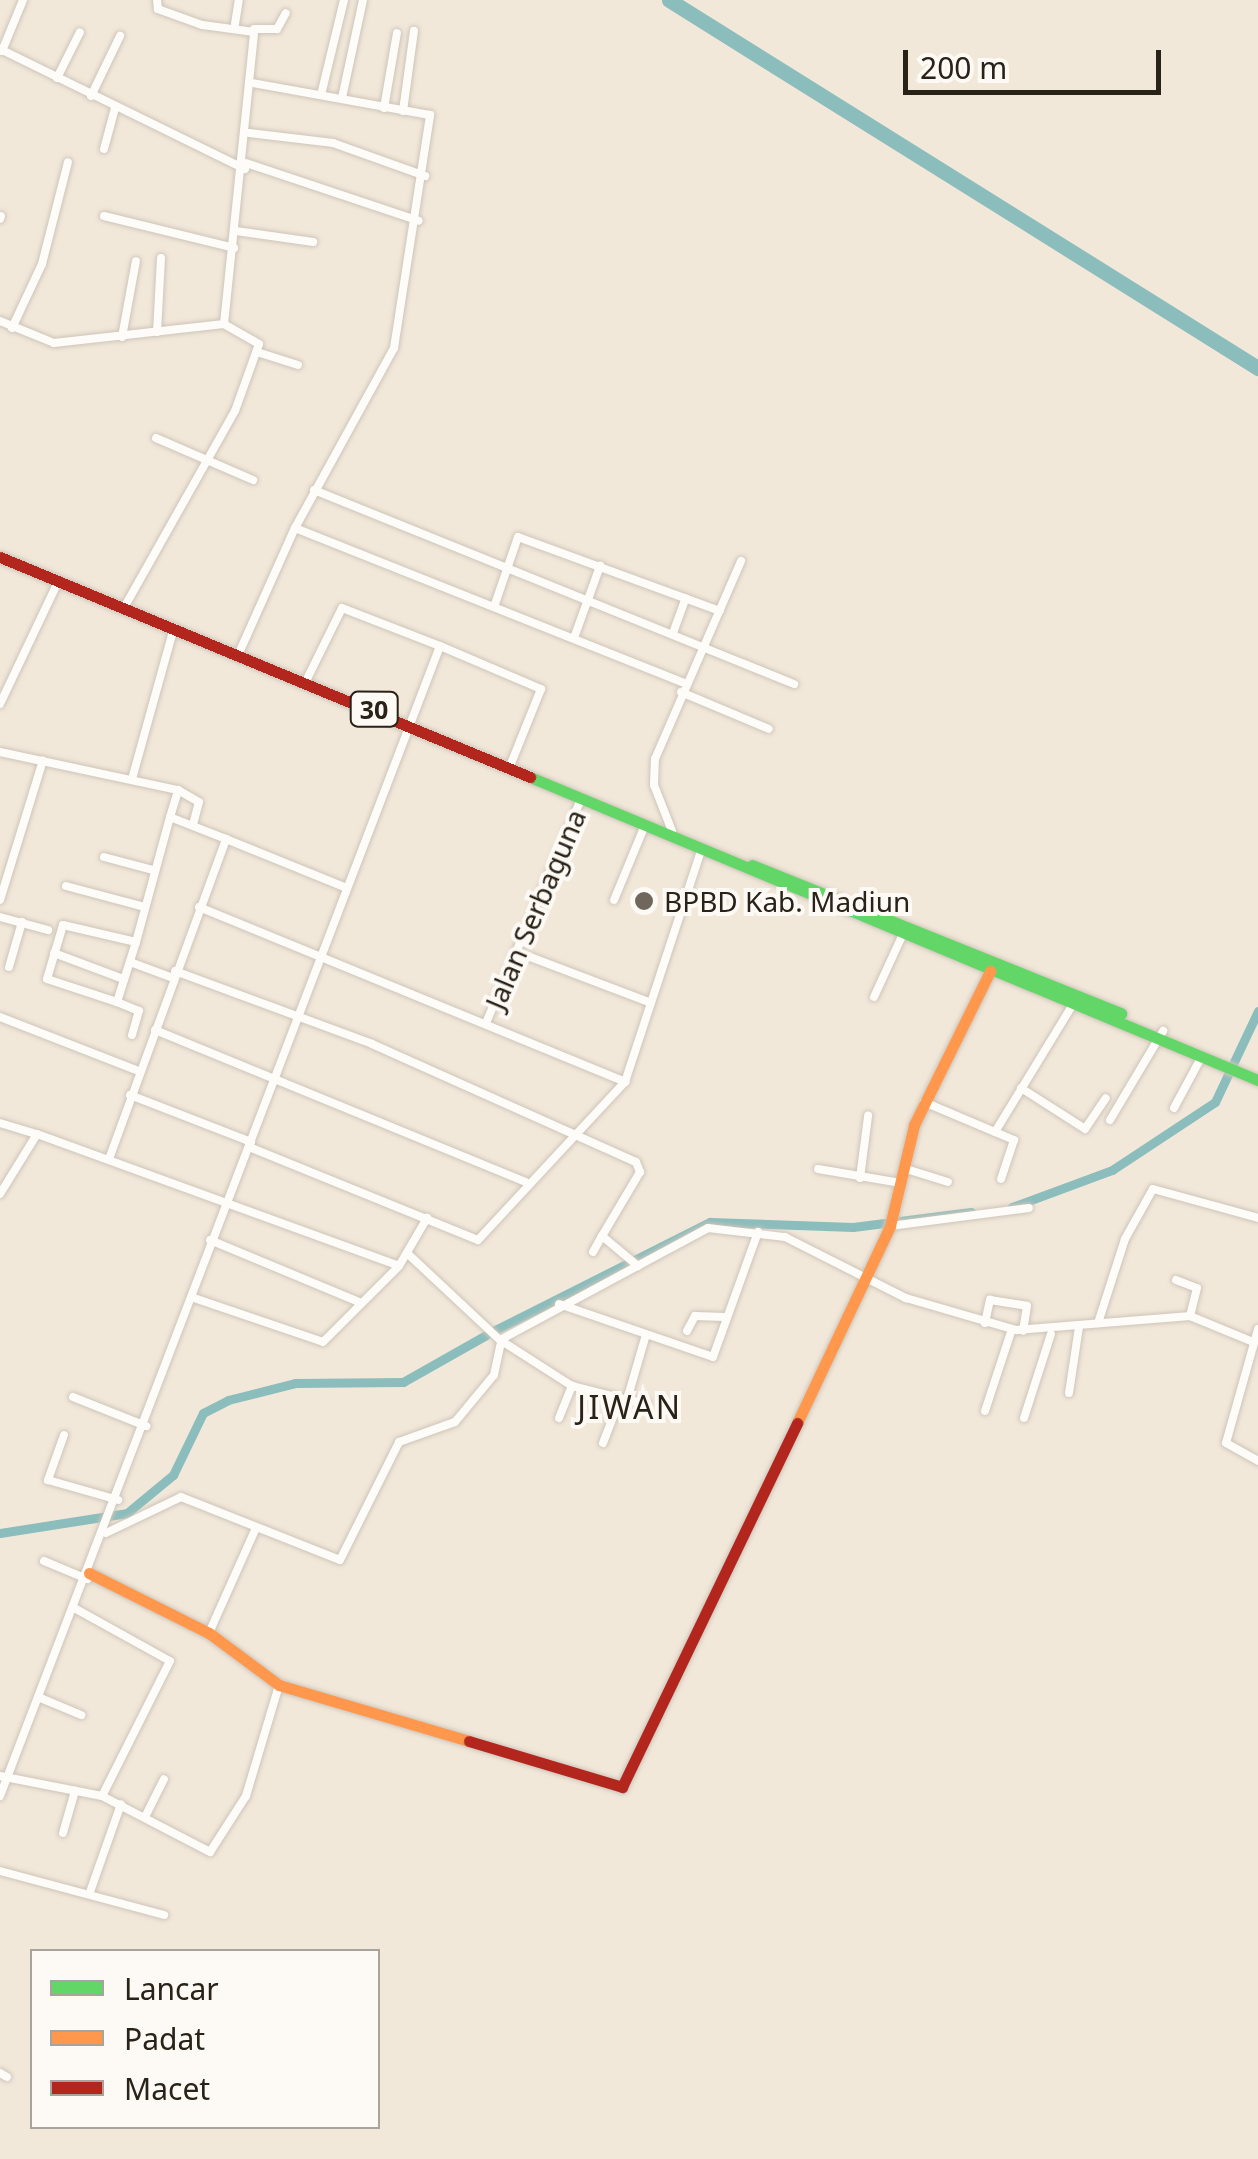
<!DOCTYPE html>
<html>
<head>
<meta charset="utf-8">
<style>
  body { margin:0 }
  #map { position:relative; width:1258px; height:2159px; overflow:hidden; background:#f2e8da; font-family:"Noto Sans",sans-serif }
  div>[style] { position:absolute }
  .canal>* { height:9px; margin:-4.5px; padding:0 4.5px; transform-origin:4.5px; border-radius:4.5px; background:#8bbdbd }
  .river>* { height:15px; margin:-7.5px; padding:0 7.5px; transform-origin:7.5px; border-radius:7.5px; background:#8bbdbd }
  .roads { filter:drop-shadow(0 0 2px #cdc5b9) drop-shadow(0 0 2px #cdc5b9) }
  .street>* { height:8px; margin:-4px; padding:0 4px; transform-origin:4px; border-radius:4px; background:#fdfcf9 }
  .fast>* { height:11px; margin:-5.5px; padding:0 5.5px; transform-origin:5.5px; border-radius:5.5px; background:#63d668 }
  .slow>* { height:11px; margin:-5.5px; padding:0 5.5px; transform-origin:5.5px; border-radius:5.5px; background:#ff974d }
  .jam>* { height:11px; margin:-5.5px; padding:0 5.5px; transform-origin:5.5px; border-radius:5.5px; background:#b3261e }
  .dots>* { width:28px; height:28px; translate:-50% -50%; box-sizing:border-box; border:5px solid #fdf9f4; border-radius:50% }
  span { translate:-50% -50%; white-space:nowrap; text-align:center; line-height:1.15; -webkit-text-stroke:8px #fdf9f4; paint-order:stroke }
  .shield-label span { padding:2px 8px; background:#fdf9f4; border:2px solid; border-radius:8px; -webkit-text-stroke-width:0 }
  .shield-label { font-size:25px; color:#292218; font-weight:700 }
  .poi-label { font-size:28px; color:#292218 }
  .left { translate:0 -50%; text-align:left }
  .street-label { font-size:28px; color:#292218 }
  .quarter-label { font-size:32px; color:#292218; letter-spacing:2.5px }
  .legend { position:absolute; left:30px; top:1949px; width:350px; height:180px; box-sizing:border-box; background:#fdf9f4; border:2px solid #a8a39c; margin:0; padding:12px 18px; list-style:none; font-size:30px; color:#292218 }
  .legend li { display:flex; align-items:center; gap:20px; height:50px }
  .legend b { width:50px; border:2px solid #a8a39c }
  .scale { position:absolute; left:903px; top:50px; width:258px; height:45px; box-sizing:border-box; border:5px solid #292218; border-top:0; padding-left:12px; font-size:30px; line-height:35px; white-space:nowrap; color:#292218; -webkit-text-stroke:8px #fdf9f4; paint-order:stroke }
</style>
</head>
<body>
<div id="map">
  <div class="canal">
    <div style="left:1012px;top:1207px;width:107px;rotate:-20.3deg"></div>
    <div style="left:1112px;top:1170px;width:123px;rotate:-33.4deg"></div>
    <div style="left:1215px;top:1102px;width:101px;rotate:-64.7deg"></div>
    <div style="left:495px;top:1330px;width:241px;rotate:-26.7deg"></div>
    <div style="left:710px;top:1222px;width:143px;rotate:2deg"></div>
    <div style="left:853px;top:1227px;width:119px;rotate:-7.2deg"></div>
    <div style="left:0;top:1533px;width:129px;rotate:-8.9deg"></div>
    <div style="left:127px;top:1513px;width:60px;rotate:-39.6deg"></div>
    <div style="left:173px;top:1475px;width:69px;rotate:-64.2deg"></div>
    <div style="left:203px;top:1413px;width:28px;rotate:-27deg"></div>
    <div style="left:228px;top:1400px;width:69px;rotate:-14.2deg"></div>
    <div style="left:295px;top:1383px;width:108px;rotate:-0.5deg"></div>
    <div style="left:403px;top:1382px;width:95px;rotate:-29.5deg"></div>
  </div>
  <div class="river">
    <div style="left:669px;top:0;width:695px;rotate:32deg"></div>
  </div>
  <div class="roads">
    <div class="street">
      <div style="left:235px;top:24px;width:24px;rotate:-81deg"></div>
      <div style="left:254px;top:29px;width:23px"></div>
      <div style="left:277px;top:29px;width:18px;rotate:-61deg"></div>
      <div style="left:0;top:49px;width:273px;rotate:26.1deg"></div>
      <div style="left:2px;top:51px;width:55px;rotate:-67.6deg"></div>
      <div style="left:57px;top:78px;width:51px;rotate:-63.4deg"></div>
      <div style="left:321px;top:95px;width:98px;rotate:-76.4deg"></div>
      <div style="left:91px;top:96px;width:67px;rotate:-64.2deg"></div>
      <div style="left:342px;top:98px;width:100px;rotate:-77.9deg"></div>
      <div style="left:384px;top:108px;width:76px;rotate:-80.2deg"></div>
      <div style="left:403px;top:111px;width:81px;rotate:-82.2deg"></div>
      <div style="left:249px;top:133px;width:85px;rotate:6.8deg"></div>
      <div style="left:333px;top:143px;width:98px;rotate:19.7deg"></div>
      <div style="left:104px;top:149px;width:42px;rotate:-75deg"></div>
      <div style="left:246px;top:163px;width:182px;rotate:18.5deg"></div>
      <div style="left:104px;top:216px;width:134px;rotate:13.8deg"></div>
      <div style="left:0;top:219px;width:3px;rotate:-72deg"></div>
      <div style="left:236px;top:231px;width:78px;rotate:8.1deg"></div>
      <div style="left:0;top:321px;width:58px;rotate:22.2deg"></div>
      <div style="left:54px;top:343px;width:171px;rotate:-6.4deg"></div>
      <div style="left:12px;top:328px;width:71px;rotate:-64.9deg"></div>
      <div style="left:42px;top:264px;width:105px;rotate:-75.7deg"></div>
      <div style="left:157px;top:332px;width:74px;rotate:-86.9deg"></div>
      <div style="left:122px;top:337px;width:77px;rotate:-79.6deg"></div>
      <div style="left:257px;top:352px;width:43px;rotate:17.6deg"></div>
      <div style="left:156px;top:438px;width:106px;rotate:23.4deg"></div>
      <div style="left:314px;top:490px;width:518px;rotate:22.01deg"></div>
      <div style="left:295px;top:528px;width:419px;rotate:21.7deg"></div>
      <div style="left:125px;top:606px;width:224px;rotate:-60.6deg"></div>
      <div style="left:235px;top:411px;width:71px;rotate:-70.3deg"></div>
      <div style="left:259px;top:344px;width:40px;rotate:-150.3deg"></div>
      <div style="left:224px;top:324px;width:294px;rotate:-84.1deg"></div>
      <div style="left:254px;top:32px;width:52px;rotate:-172.3deg"></div>
      <div style="left:202px;top:25px;width:47px;rotate:-160deg"></div>
      <div style="left:158px;top:9px;width:9px;rotate:-96deg"></div>
      <div style="left:494px;top:607px;width:74px;rotate:-71.1deg"></div>
      <div style="left:518px;top:537px;width:215px;rotate:20.1deg"></div>
      <div style="left:673px;top:633px;width:37px;rotate:-70deg"></div>
      <div style="left:574px;top:638px;width:77px;rotate:-70.1deg"></div>
      <div style="left:239px;top:653px;width:137px;rotate:-65.9deg"></div>
      <div style="left:295px;top:528px;width:205px;rotate:-61.2deg"></div>
      <div style="left:394px;top:348px;width:236px;rotate:-81.2deg"></div>
      <div style="left:430px;top:115px;width:180px;rotate:-169.8deg"></div>
      <div style="left:306px;top:681px;width:81px;rotate:-63.7deg"></div>
      <div style="left:342px;top:608px;width:105px;rotate:21.2deg"></div>
      <div style="left:681px;top:692px;width:95px;rotate:22.8deg"></div>
      <div style="left:0;top:704px;width:135px;rotate:-64.6deg"></div>
      <div style="left:0;top:752px;width:182px;rotate:12.1deg"></div>
      <div style="left:178px;top:790px;width:24px;rotate:30deg"></div>
      <div style="left:199px;top:802px;width:24px;rotate:105deg"></div>
      <div style="left:132px;top:779px;width:157px;rotate:-74.5deg"></div>
      <div style="left:170px;top:817px;width:28px;rotate:-73deg"></div>
      <div style="left:672px;top:831px;width:49px;rotate:-111.4deg"></div>
      <div style="left:654px;top:785px;width:26px;rotate:-88deg"></div>
      <div style="left:655px;top:759px;width:216px;rotate:-66.5deg"></div>
      <div style="left:226px;top:839px;width:127px;rotate:22.1deg"></div>
      <div style="left:104px;top:857px;width:51px;rotate:14.9deg"></div>
      <div style="left:66px;top:886px;width:82px;rotate:14.9deg"></div>
      <div style="left:0;top:900px;width:146px;rotate:-72.9deg"></div>
      <div style="left:614px;top:900px;width:81px;rotate:-67.5deg"></div>
      <div style="left:199px;top:907px;width:461px;rotate:22.3deg"></div>
      <div style="left:0;top:917px;width:50px;rotate:15.2deg"></div>
      <div style="left:517px;top:952px;width:143px;rotate:20.8deg"></div>
      <div style="left:54px;top:953px;width:74px;rotate:20.6deg"></div>
      <div style="left:130px;top:962px;width:46px;rotate:20.4deg"></div>
      <div style="left:9px;top:967px;width:47px;rotate:-73.9deg"></div>
      <div style="left:175px;top:971px;width:210px;rotate:20.3deg"></div>
      <div style="left:372px;top:1044px;width:289px;rotate:24.1deg"></div>
      <div style="left:636px;top:1162px;width:11px;rotate:68deg"></div>
      <div style="left:640px;top:1172px;width:74px;rotate:120.7deg"></div>
      <div style="left:602px;top:1236px;width:47px;rotate:39.8deg"></div>
      <div style="left:874px;top:997px;width:69px;rotate:-65.3deg"></div>
      <div style="left:0;top:1017px;width:146px;rotate:21.3deg"></div>
      <div style="left:486px;top:1023px;width:243px;rotate:-67deg"></div>
      <div style="left:155px;top:1030px;width:401px;rotate:22.3deg"></div>
      <div style="left:132px;top:1035px;width:25px;rotate:-74deg"></div>
      <div style="left:139px;top:1011px;width:24px;rotate:-158deg"></div>
      <div style="left:117px;top:1002px;width:63px;rotate:-72.4deg"></div>
      <div style="left:1021px;top:1088px;width:76px;rotate:32.6deg"></div>
      <div style="left:1085px;top:1129px;width:37px;rotate:-56deg"></div>
      <div style="left:130px;top:1095px;width:130px;rotate:21.2deg"></div>
      <div style="left:924px;top:1102px;width:98px;rotate:22.9deg"></div>
      <div style="left:1014px;top:1140px;width:41px;rotate:108.4deg"></div>
      <div style="left:1174px;top:1108px;width:59px;rotate:-61.7deg"></div>
      <div style="left:1110px;top:1120px;width:104px;rotate:-59.2deg"></div>
      <div style="left:0;top:1123px;width:39px;rotate:17deg"></div>
      <div style="left:995px;top:1132px;width:150px;rotate:-58.6deg"></div>
      <div style="left:249px;top:1147px;width:247px;rotate:22.1deg"></div>
      <div style="left:478px;top:1240px;width:216px;rotate:-47.1deg"></div>
      <div style="left:625px;top:1082px;width:246px;rotate:-71.8deg"></div>
      <div style="left:109px;top:1159px;width:341px;rotate:-69.9deg"></div>
      <div style="left:226px;top:839px;width:60px;rotate:-158.6deg"></div>
      <div style="left:170px;top:817px;width:130px;rotate:105.2deg"></div>
      <div style="left:136px;top:942px;width:75px;rotate:-166.9deg"></div>
      <div style="left:63px;top:925px;width:56px;rotate:106.5deg"></div>
      <div style="left:47px;top:979px;width:74px;rotate:18.2deg"></div>
      <div style="left:903px;top:1168px;width:47px;rotate:17.3deg"></div>
      <div style="left:818px;top:1169px;width:84px;rotate:9.6deg"></div>
      <div style="left:860px;top:1178px;width:63px;rotate:-82.6deg"></div>
      <div style="left:0;top:1194px;width:70px;rotate:-58.3deg"></div>
      <div style="left:37px;top:1134px;width:385px;rotate:20deg"></div>
      <div style="left:890px;top:1226px;width:140px;rotate:-7.4deg"></div>
      <div style="left:210px;top:1240px;width:164px;rotate:22.6deg"></div>
      <div style="left:593px;top:1252px;width:18px;rotate:-61deg"></div>
      <div style="left:408px;top:1254px;width:126px;rotate:43.1deg"></div>
      <div style="left:1176px;top:1280px;width:22px;rotate:21deg"></div>
      <div style="left:1197px;top:1288px;width:29px;rotate:104deg"></div>
      <div style="left:191px;top:1297px;width:139px;rotate:18.8deg"></div>
      <div style="left:323px;top:1342px;width:107px;rotate:-45deg"></div>
      <div style="left:399px;top:1266px;width:56px;rotate:-59.7deg"></div>
      <div style="left:559px;top:1304px;width:163px;rotate:19deg"></div>
      <div style="left:713px;top:1357px;width:133px;rotate:-70.2deg"></div>
      <div style="left:1099px;top:1320px;width:85px;rotate:-72.2deg"></div>
      <div style="left:1125px;top:1239px;width:57px;rotate:-60.8deg"></div>
      <div style="left:1153px;top:1189px;width:109px;rotate:15.4deg"></div>
      <div style="left:985px;top:1323px;width:24px;rotate:-78deg"></div>
      <div style="left:990px;top:1300px;width:37px;rotate:9deg"></div>
      <div style="left:1027px;top:1306px;width:25px;rotate:99deg"></div>
      <div style="left:1258px;top:1329px;width:118px;rotate:105.7deg"></div>
      <div style="left:1226px;top:1443px;width:37px;rotate:29deg"></div>
      <div style="left:687px;top:1331px;width:17px;rotate:-62deg"></div>
      <div style="left:695px;top:1316px;width:29px;rotate:2deg"></div>
      <div style="left:645px;top:1338px;width:65px;rotate:106.2deg"></div>
      <div style="left:627px;top:1400px;width:20px;rotate:9deg"></div>
      <div style="left:1069px;top:1393px;width:67px;rotate:-81.4deg"></div>
      <div style="left:73px;top:1397px;width:79px;rotate:21.7deg"></div>
      <div style="left:627px;top:1400px;width:57px;rotate:-165.7deg"></div>
      <div style="left:572px;top:1386px;width:85px;rotate:-147.4deg"></div>
      <div style="left:500px;top:1340px;width:236px;rotate:-28.3deg"></div>
      <div style="left:708px;top:1228px;width:78px;rotate:6.7deg"></div>
      <div style="left:785px;top:1237px;width:136px;rotate:26.8deg"></div>
      <div style="left:906px;top:1298px;width:115px;rotate:16.2deg"></div>
      <div style="left:1016px;top:1330px;width:175px;rotate:-4.6deg"></div>
      <div style="left:1190px;top:1316px;width:68px;rotate:22.4deg"></div>
      <div style="left:985px;top:1411px;width:86px;rotate:-71.8deg"></div>
      <div style="left:559px;top:1418px;width:35px;rotate:-68deg"></div>
      <div style="left:1024px;top:1418px;width:88px;rotate:-72.2deg"></div>
      <div style="left:64px;top:1435px;width:48px;rotate:109.6deg"></div>
      <div style="left:48px;top:1480px;width:73px;rotate:15.9deg"></div>
      <div style="left:603px;top:1443px;width:47px;rotate:-68.9deg"></div>
      <div style="left:106px;top:1533px;width:83px;rotate:-25.6deg"></div>
      <div style="left:181px;top:1497px;width:171px;rotate:21.6deg"></div>
      <div style="left:340px;top:1560px;width:132px;rotate:-63.4deg"></div>
      <div style="left:399px;top:1442px;width:59px;rotate:-19.7deg"></div>
      <div style="left:455px;top:1422px;width:61px;rotate:-50.3deg"></div>
      <div style="left:494px;top:1375px;width:30px;rotate:-78deg"></div>
      <div style="left:44px;top:1561px;width:47px;rotate:22.7deg"></div>
      <div style="left:76px;top:1609px;width:107px;rotate:29deg"></div>
      <div style="left:170px;top:1661px;width:151px;rotate:116.7deg"></div>
      <div style="left:209px;top:1633px;width:113px;rotate:-65.9deg"></div>
      <div style="left:38px;top:1697px;width:47px;rotate:22.7deg"></div>
      <div style="left:0;top:1776px;width:104px;rotate:11.1deg"></div>
      <div style="left:102px;top:1796px;width:122px;rotate:27.4deg"></div>
      <div style="left:210px;top:1852px;width:67px;rotate:-57.3deg"></div>
      <div style="left:246px;top:1796px;width:116px;rotate:-73.4deg"></div>
      <div style="left:0;top:1796px;width:1231px;rotate:-69.06deg"></div>
      <div style="left:440px;top:646px;width:110px;rotate:23.1deg"></div>
      <div style="left:541px;top:689px;width:83px;rotate:111.9deg"></div>
      <div style="left:146px;top:1815px;width:40px;rotate:-63.4deg"></div>
      <div style="left:63px;top:1833px;width:44px;rotate:-74.1deg"></div>
      <div style="left:0;top:1871px;width:170px;rotate:15deg"></div>
      <div style="left:90px;top:1892px;width:93px;rotate:-70.6deg"></div>
      <div style="left:0;top:2073px;width:8px;rotate:30deg"></div>
    </div>
    <div class="fast">
      <div style="left:530px;top:777px;width:789px;rotate:22.6deg"></div>
      <div style="left:752px;top:865px;width:398px;rotate:21.9deg"></div>
    </div>
    <div class="slow">
      <div style="left:797px;top:1423px;width:218px;rotate:-64.7deg"></div>
      <div style="left:890px;top:1226px;width:104px;rotate:-76.6deg"></div>
      <div style="left:914px;top:1125px;width:172px;rotate:-63.7deg"></div>
      <div style="left:89px;top:1573px;width:134px;rotate:26.6deg"></div>
      <div style="left:209px;top:1633px;width:87px;rotate:36.6deg"></div>
      <div style="left:279px;top:1685px;width:198px;rotate:16.4deg"></div>
    </div>
    <div class="jam">
      <div style="left:0;top:557px;width:574px;rotate:22.54deg"></div>
      <div style="left:469px;top:1741px;width:160px;rotate:16.7deg"></div>
      <div style="left:622px;top:1787px;width:404px;rotate:-64.3deg"></div>
    </div>
  </div>
  <div class="dots">
    <div style="left:644px;top:901px;background:#6f675c"></div>
  </div>
  <div class="shield-label">
    <span style="left:374px;top:709px">30</span>
  </div>
  <div class="poi-label">
    <span class="left" style="left:664px;top:901px">BPBD Kab. Madiun</span>
  </div>
  <div class="street-label">
    <span style="left:535px;top:909px;rotate:-67deg">Jalan Serbaguna</span>
  </div>
  <div class="quarter-label">
    <span style="left:630px;top:1407px">JIWAN</span>
  </div>
  <ul class="legend">
  <li><b style="height:12px;background:#63d668"></b>Lancar</li>
  <li><b style="height:12px;background:#ff974d"></b>Padat</li>
  <li><b style="height:12px;background:#b3261e"></b>Macet</li>
  </ul>
  <div class="scale">200 m</div>
</div>
</body>
</html>
